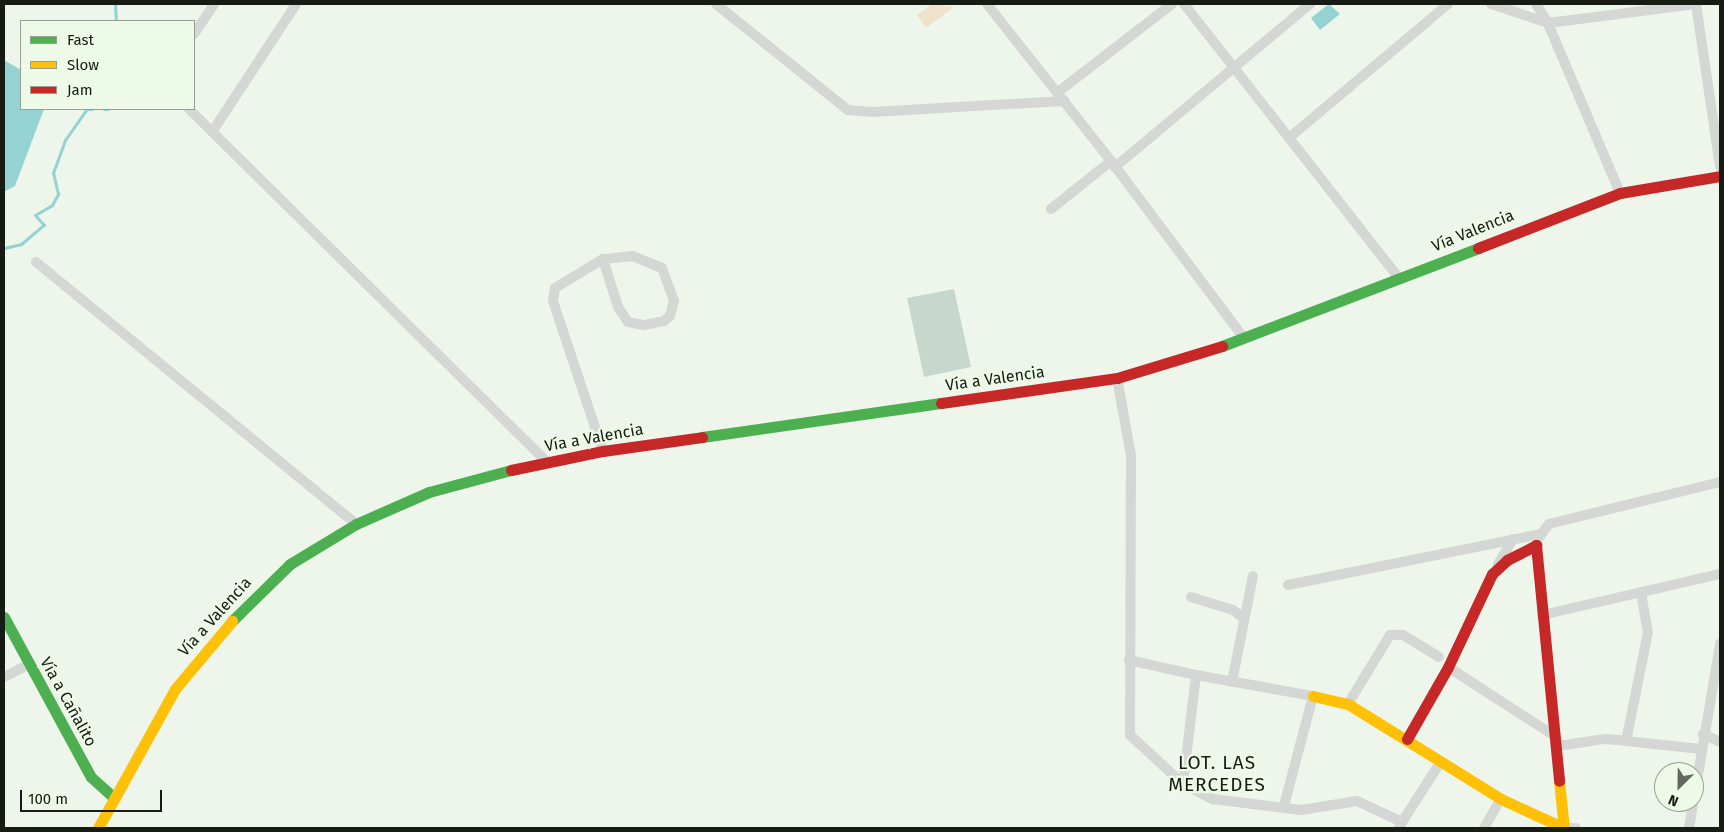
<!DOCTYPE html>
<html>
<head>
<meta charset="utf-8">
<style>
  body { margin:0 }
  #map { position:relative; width:1724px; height:832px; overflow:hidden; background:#eef6eb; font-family:"Fira Sans",sans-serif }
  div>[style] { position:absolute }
  .green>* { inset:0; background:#eee2cb }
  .water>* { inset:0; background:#95d2d3 }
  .stream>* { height:3px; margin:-1.5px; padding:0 1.5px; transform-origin:1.5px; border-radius:1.5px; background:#95d2d3 }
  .building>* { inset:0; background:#c6d8ce }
  .street>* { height:10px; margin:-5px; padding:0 5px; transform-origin:5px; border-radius:5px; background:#d4d7d4 }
  .fast>* { height:11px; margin:-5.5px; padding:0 5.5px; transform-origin:5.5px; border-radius:5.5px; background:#4caf50 }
  .slow>* { height:11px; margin:-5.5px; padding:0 5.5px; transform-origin:5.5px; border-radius:5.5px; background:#ffc107 }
  .jam>* { height:11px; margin:-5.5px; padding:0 5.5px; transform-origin:5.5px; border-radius:5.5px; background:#c62828 }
  span { translate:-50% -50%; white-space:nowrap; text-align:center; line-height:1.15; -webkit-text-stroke:4.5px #ecfae7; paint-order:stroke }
  .street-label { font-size:16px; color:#161b14 }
  .quarter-label { font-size:19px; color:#161b14; letter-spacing:1px }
  .frame { position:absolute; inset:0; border:5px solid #161b14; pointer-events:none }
  .legend { position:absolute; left:20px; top:20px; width:175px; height:90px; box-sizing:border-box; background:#ecfae7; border:1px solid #96a193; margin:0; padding:6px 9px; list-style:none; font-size:15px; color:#161b14 }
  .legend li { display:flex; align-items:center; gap:10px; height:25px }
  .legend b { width:25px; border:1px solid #96a193 }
  .north { position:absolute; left:1654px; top:762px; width:50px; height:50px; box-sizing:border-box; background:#ecfae7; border:1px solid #96a193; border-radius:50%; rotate:203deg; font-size:14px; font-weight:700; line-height:20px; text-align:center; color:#161b14 }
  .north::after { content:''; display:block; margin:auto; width:18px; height:22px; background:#62685f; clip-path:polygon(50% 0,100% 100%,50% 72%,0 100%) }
  .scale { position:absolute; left:20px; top:790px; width:142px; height:22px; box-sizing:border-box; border:2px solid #161b14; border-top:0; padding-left:6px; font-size:15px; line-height:18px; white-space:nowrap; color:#161b14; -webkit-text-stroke:4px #ecfae7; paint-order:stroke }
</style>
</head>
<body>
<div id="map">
  <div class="green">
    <div style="clip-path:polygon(932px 4px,954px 7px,926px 28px,917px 15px)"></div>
  </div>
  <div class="water">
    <div style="clip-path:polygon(1329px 4px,1340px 14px,1320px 30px,1311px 18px)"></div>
    <div style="clip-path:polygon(4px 60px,21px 70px,21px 109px,44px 109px,15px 186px,4px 192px)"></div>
  </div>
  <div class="stream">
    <div style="left:115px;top:4px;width:17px;rotate:87deg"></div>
    <div style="left:104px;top:109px;width:4px"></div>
    <div style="left:4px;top:248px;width:17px;rotate:-13deg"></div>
    <div style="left:21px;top:244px;width:30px;rotate:-40deg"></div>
    <div style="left:44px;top:225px;width:13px;rotate:-132deg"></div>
    <div style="left:35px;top:215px;width:20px;rotate:-30deg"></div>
    <div style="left:52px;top:205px;width:13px;rotate:-61deg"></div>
    <div style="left:58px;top:194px;width:22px;rotate:-103deg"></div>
    <div style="left:53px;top:173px;width:35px;rotate:-70deg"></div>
    <div style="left:65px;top:140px;width:38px;rotate:-55deg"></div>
    <div style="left:87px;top:109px;width:5px"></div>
  </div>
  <div class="building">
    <div style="clip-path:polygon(954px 289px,971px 367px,924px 377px,907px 298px)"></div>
  </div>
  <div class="street">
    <div style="left:716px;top:4px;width:169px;rotate:38.8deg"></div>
    <div style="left:848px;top:110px;width:24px;rotate:5deg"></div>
    <div style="left:872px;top:112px;width:193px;rotate:-3.3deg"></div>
    <div style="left:987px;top:4px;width:200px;rotate:51.7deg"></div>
    <div style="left:1184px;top:4px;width:348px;rotate:51.9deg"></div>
    <div style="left:1491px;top:4px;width:60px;rotate:18.4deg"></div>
    <div style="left:1536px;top:4px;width:22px;rotate:58deg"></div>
    <div style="left:1696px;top:4px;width:164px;rotate:81.6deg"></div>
    <div style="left:194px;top:34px;width:36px;rotate:-56deg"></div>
    <div style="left:1058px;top:92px;width:144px;rotate:-37.7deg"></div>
    <div style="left:189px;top:109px;width:503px;rotate:44.6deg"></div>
    <div style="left:214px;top:129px;width:149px;rotate:-56.7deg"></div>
    <div style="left:1289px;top:138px;width:208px;rotate:-40.1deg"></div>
    <div style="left:1115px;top:167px;width:254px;rotate:-39.9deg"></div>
    <div style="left:1620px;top:193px;width:185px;rotate:-113deg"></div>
    <div style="left:1548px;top:23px;width:149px;rotate:-7.3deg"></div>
    <div style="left:1051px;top:209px;width:77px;rotate:-38.7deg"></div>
    <div style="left:1111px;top:161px;width:221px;rotate:53.1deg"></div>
    <div style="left:603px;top:259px;width:50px;rotate:72.6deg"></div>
    <div style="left:618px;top:307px;width:18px;rotate:56deg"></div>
    <div style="left:628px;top:322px;width:16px;rotate:11deg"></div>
    <div style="left:644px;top:325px;width:20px;rotate:-11deg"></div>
    <div style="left:664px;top:321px;width:8px;rotate:-40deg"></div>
    <div style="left:670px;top:316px;width:16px;rotate:-75deg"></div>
    <div style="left:674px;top:301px;width:35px;rotate:-110deg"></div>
    <div style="left:662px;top:268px;width:31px;rotate:-158deg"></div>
    <div style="left:633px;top:256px;width:30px;rotate:174deg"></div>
    <div style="left:603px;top:259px;width:56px;rotate:148.9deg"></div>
    <div style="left:555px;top:288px;width:13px;rotate:99deg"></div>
    <div style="left:553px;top:301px;width:158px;rotate:71.6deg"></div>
    <div style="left:36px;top:262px;width:414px;rotate:39.3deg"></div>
    <div style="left:1117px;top:378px;width:79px;rotate:79.8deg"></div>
    <div style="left:1131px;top:456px;width:279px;rotate:90.2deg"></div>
    <div style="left:1130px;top:735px;width:72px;rotate:42.8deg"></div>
    <div style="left:1183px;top:784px;width:34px;rotate:27deg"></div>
    <div style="left:1213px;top:799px;width:89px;rotate:7.1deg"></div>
    <div style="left:1301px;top:810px;width:57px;rotate:-9.1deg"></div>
    <div style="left:1357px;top:801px;width:50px;rotate:25deg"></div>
    <div style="left:1402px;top:822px;width:7px;rotate:117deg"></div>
    <div style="left:1538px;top:539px;width:19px;rotate:-54deg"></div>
    <div style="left:1549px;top:524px;width:176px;rotate:-13.8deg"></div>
    <div style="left:1498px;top:564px;width:29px;rotate:-59deg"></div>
    <div style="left:1288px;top:585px;width:257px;rotate:-11.4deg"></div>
    <div style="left:1641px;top:593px;width:40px;rotate:80deg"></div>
    <div style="left:1648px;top:632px;width:111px;rotate:101.4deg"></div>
    <div style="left:1626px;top:741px;width:75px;rotate:6.1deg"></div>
    <div style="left:1191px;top:597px;width:44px;rotate:17.2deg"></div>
    <div style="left:1233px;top:610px;width:14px;rotate:39deg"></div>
    <div style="left:1542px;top:615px;width:183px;rotate:-13deg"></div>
    <div style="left:1129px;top:660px;width:69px;rotate:12.6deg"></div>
    <div style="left:1196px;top:675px;width:110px;rotate:96.8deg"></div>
    <div style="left:1448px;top:667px;width:129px;rotate:32.9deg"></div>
    <div style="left:1196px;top:675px;width:119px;rotate:10.2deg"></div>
    <div style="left:1313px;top:696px;width:114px;rotate:104.8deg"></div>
    <div style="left:4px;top:677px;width:28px;rotate:-27deg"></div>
    <div style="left:1232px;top:682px;width:108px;rotate:-78.8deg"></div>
    <div style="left:1348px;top:704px;width:81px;rotate:-58.7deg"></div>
    <div style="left:1390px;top:635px;width:13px"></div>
    <div style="left:1403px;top:635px;width:42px;rotate:31.4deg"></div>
    <div style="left:1703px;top:734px;width:19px;rotate:25deg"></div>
    <div style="left:1558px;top:746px;width:48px;rotate:-8.5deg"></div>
    <div style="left:1605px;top:739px;width:21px;rotate:5deg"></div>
    <div style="left:1402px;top:822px;width:70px;rotate:-57.2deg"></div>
    <div style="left:1484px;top:828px;width:34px;rotate:-60deg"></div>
    <div style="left:1564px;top:828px;width:12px"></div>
    <div style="left:1689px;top:828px;width:187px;rotate:-80.4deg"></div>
  </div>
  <div class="fast">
    <div style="left:1222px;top:346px;width:274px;rotate:-20.9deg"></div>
    <div style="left:702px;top:437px;width:241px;rotate:-8.1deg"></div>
    <div style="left:4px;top:617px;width:182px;rotate:61.5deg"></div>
    <div style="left:91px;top:777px;width:30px;rotate:42deg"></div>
    <div style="left:232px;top:621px;width:81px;rotate:-44.5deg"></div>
    <div style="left:290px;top:564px;width:77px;rotate:-31.2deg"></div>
    <div style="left:356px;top:524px;width:80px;rotate:-23.7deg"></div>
    <div style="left:429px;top:492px;width:85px;rotate:-15deg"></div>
  </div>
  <div class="slow">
    <div style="left:1313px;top:696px;width:36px;rotate:13deg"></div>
    <div style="left:1348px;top:704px;width:180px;rotate:31.8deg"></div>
    <div style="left:1501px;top:799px;width:69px;rotate:24.7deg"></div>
    <div style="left:1564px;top:828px;width:47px;rotate:-96.1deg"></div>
    <div style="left:98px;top:828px;width:159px;rotate:-61deg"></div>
    <div style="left:175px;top:689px;width:89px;rotate:-50deg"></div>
  </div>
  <div class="jam">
    <div style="left:1478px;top:248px;width:152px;rotate:-21.2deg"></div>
    <div style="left:1620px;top:193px;width:101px;rotate:-9.6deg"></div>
    <div style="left:941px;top:403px;width:178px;rotate:-8.1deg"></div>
    <div style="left:1117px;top:378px;width:110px;rotate:-16.9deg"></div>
    <div style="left:511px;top:470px;width:94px;rotate:-11.7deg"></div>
    <div style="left:603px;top:451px;width:100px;rotate:-8deg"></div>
    <div style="left:1407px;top:739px;width:83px;rotate:-60.3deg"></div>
    <div style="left:1448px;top:667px;width:103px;rotate:-64.7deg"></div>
    <div style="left:1492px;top:574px;width:21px;rotate:-43deg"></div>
    <div style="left:1507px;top:560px;width:33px;rotate:-27deg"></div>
    <div style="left:1536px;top:545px;width:237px;rotate:84.4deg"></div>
  </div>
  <div class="street-label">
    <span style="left:1473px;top:231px;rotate:-22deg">Vía Valencia</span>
    <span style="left:995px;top:379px;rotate:-8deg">Vía a Valencia</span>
    <span style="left:594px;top:438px;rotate:-10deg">Vía a Valencia</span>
    <span style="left:215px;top:617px;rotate:-48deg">Vía a Valencia</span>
    <span style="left:68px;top:702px;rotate:61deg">Vía a Cañalito</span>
  </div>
  <div class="quarter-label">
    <span style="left:1217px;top:774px">LOT. LAS<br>MERCEDES</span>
  </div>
  <div class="frame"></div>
  <ul class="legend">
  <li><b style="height:6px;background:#4caf50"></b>Fast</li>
  <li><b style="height:6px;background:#ffc107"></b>Slow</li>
  <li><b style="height:6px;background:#c62828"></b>Jam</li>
  </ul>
  <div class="north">N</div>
  <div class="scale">100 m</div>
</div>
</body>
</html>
